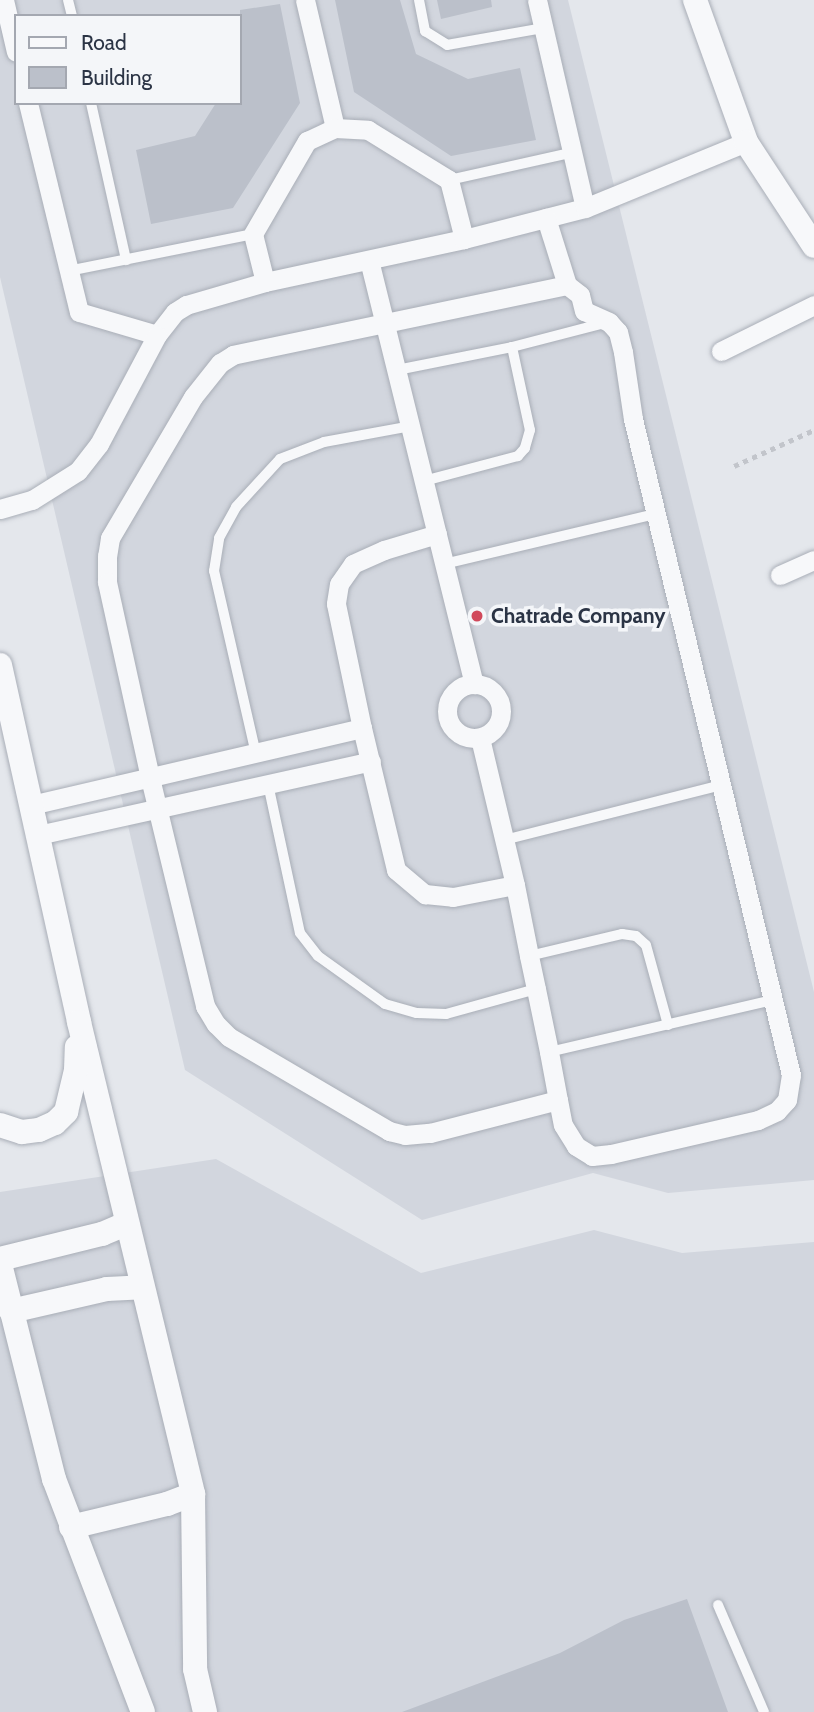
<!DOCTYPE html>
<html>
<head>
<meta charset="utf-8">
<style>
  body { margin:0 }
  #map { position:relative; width:814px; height:1712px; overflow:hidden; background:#e4e7ec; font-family:Cabin,sans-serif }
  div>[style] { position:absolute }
  .built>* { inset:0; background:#d2d6de }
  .building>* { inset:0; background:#bbc0ca }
  .path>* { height:4.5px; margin-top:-2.25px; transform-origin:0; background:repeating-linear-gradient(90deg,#c2c5cb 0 5px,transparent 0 10px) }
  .roads { filter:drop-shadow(0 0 2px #a9aeb7) drop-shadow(0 0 2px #a9aeb7) }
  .service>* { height:10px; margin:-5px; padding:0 5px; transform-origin:5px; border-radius:5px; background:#f7f8fa }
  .minor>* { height:19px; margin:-9.5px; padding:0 9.5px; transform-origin:9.5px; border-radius:9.5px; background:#f7f8fa }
  .minor>.ring { margin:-9.5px; padding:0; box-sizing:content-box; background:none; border:19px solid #f7f8fa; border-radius:50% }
  .tertiary>* { height:24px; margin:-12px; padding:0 12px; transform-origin:12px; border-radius:12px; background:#f7f8fa }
  .dots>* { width:19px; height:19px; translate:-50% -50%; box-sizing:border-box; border:4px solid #f4f6f9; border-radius:50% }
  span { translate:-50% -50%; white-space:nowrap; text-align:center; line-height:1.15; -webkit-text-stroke:7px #f4f6f9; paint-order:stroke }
  .poi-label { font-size:21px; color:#2b3445; font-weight:700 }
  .left { translate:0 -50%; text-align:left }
  .legend { position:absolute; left:14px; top:14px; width:228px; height:91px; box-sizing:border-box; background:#f4f6f9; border:2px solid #a4a8b1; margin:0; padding:9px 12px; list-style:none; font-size:21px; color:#2b3445 }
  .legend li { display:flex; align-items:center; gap:14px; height:35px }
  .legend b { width:35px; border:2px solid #a4a8b1 }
</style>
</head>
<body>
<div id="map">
  <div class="built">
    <div style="clip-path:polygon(evenodd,0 0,568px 0,814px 992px,814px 1180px,668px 1193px,593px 1173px,422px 1220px,185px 1070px,0 277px,0 0,16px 16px,240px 16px,240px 103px,16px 103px,16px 16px)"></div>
    <div style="clip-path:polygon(216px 1159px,421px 1273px,594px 1230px,682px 1253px,814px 1242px,814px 1712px,0 1712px,0 1192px)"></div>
  </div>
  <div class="building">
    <div style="clip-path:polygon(335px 0,400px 0,416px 54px,468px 79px,520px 68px,536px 140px,451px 156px,354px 92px)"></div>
    <div style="clip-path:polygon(437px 0,491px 0,492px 7px,441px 19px)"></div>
    <div style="clip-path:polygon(280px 4px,300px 103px,233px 208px,151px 224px,136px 150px,195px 136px,216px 103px,240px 103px,240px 10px)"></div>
    <div style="clip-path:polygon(687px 1599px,728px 1712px,402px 1712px,560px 1653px,624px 1620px)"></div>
  </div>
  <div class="path">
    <div style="left:734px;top:466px;width:88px;rotate:-24.2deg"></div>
  </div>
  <div class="roads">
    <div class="service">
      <div style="left:68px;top:0;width:16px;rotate:76deg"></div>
      <div style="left:419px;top:0;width:32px;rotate:79deg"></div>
      <div style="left:425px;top:31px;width:26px;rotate:32deg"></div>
      <div style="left:447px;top:45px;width:97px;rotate:-10deg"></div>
      <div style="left:91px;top:103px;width:161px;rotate:77.4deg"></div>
      <div style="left:449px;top:180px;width:124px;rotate:-12.6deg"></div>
      <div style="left:68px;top:271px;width:189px;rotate:-11.3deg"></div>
      <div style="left:512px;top:347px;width:96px;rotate:-14.5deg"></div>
      <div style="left:397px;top:370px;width:117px;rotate:-11.3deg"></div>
      <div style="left:512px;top:347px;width:85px;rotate:77.8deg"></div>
      <div style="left:530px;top:430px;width:19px;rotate:106deg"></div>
      <div style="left:525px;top:448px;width:11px;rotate:131deg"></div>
      <div style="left:518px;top:456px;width:97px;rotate:165.1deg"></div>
      <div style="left:444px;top:564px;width:218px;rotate:-13.3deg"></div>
      <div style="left:256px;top:754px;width:188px;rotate:-102.9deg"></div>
      <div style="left:214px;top:571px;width:33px;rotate:-81deg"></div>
      <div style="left:219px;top:538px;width:35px;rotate:-61deg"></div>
      <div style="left:236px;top:507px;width:65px;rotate:-47.5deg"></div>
      <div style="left:280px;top:459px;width:47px;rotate:-21.1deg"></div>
      <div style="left:324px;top:442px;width:88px;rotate:-10.4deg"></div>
      <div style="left:268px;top:784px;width:152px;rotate:77.9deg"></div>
      <div style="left:300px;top:933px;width:29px;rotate:52deg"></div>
      <div style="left:318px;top:956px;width:82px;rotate:35.6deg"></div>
      <div style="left:385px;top:1004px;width:33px;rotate:16deg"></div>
      <div style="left:417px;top:1013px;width:29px;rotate:2deg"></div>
      <div style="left:446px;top:1014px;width:93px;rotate:-15.5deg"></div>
      <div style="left:504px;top:840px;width:224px;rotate:-14.2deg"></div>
      <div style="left:529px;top:956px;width:96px;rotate:-13.3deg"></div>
      <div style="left:622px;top:934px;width:14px;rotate:8deg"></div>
      <div style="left:636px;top:936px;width:13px;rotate:42deg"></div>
      <div style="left:646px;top:945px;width:83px;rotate:74.6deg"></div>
      <div style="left:549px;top:1052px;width:229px;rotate:-13.1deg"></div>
      <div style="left:718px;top:1605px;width:116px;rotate:66.7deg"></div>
    </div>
    <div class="minor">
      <div style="left:4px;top:0;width:53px;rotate:77deg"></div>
      <div style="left:305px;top:0;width:131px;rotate:76.8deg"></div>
      <div style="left:537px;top:0;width:213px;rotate:77deg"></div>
      <div style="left:28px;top:103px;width:215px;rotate:76.3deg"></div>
      <div style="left:79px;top:312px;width:81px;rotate:16.4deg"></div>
      <div style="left:157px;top:335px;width:29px;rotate:-52deg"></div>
      <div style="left:175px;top:312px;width:13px;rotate:-32deg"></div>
      <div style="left:186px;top:305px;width:82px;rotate:-16.2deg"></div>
      <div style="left:265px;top:282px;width:204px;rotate:-12.2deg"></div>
      <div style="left:464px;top:239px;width:125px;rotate:-14.4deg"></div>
      <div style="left:585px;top:208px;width:174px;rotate:-22.3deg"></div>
      <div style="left:546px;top:218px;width:70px;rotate:72.6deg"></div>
      <div style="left:369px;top:260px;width:437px;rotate:76.1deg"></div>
      <div style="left:265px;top:282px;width:49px;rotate:-104deg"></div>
      <div style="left:253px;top:234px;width:108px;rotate:-59.9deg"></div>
      <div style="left:307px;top:141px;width:31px;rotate:-25deg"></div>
      <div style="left:335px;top:128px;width:33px;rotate:3deg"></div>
      <div style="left:368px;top:130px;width:95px;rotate:31.7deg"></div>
      <div style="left:449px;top:180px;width:61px;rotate:75.7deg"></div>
      <div style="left:721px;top:351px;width:104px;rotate:-26.3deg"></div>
      <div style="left:0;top:509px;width:33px;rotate:-16deg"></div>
      <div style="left:32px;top:500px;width:54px;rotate:-32.2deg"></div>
      <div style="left:78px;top:471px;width:34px;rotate:-52deg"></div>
      <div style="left:99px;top:444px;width:123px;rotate:-62deg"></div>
      <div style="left:437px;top:534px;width:55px;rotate:163.2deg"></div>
      <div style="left:384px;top:550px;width:34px;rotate:156deg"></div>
      <div style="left:353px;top:564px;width:24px;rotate:125deg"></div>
      <div style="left:339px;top:584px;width:20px;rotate:99deg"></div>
      <div style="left:336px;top:604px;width:127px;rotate:78.2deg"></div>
      <div style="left:362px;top:728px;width:146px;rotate:76.5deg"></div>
      <div style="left:396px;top:870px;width:38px;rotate:40deg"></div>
      <div style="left:425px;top:894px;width:28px;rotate:6deg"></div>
      <div style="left:453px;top:897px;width:63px;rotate:-11deg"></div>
      <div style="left:780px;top:575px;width:37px;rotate:-24deg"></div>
      <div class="ring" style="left:447px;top:684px;width:35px;height:35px"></div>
      <div style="left:480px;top:738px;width:151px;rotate:76.6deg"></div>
      <div style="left:515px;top:885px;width:72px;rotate:78.8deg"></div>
      <div style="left:529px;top:956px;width:34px;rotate:78deg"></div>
      <div style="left:536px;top:989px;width:64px;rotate:78.3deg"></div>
      <div style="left:549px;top:1052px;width:49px;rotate:79.4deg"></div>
      <div style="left:558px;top:1100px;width:25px;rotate:79deg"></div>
      <div style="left:563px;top:1125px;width:25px;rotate:58deg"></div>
      <div style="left:576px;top:1146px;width:19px;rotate:32deg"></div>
      <div style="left:592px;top:1156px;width:19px;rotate:-6deg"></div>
      <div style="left:611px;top:1154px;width:151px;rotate:-13deg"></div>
      <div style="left:758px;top:1120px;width:21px;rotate:-25deg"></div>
      <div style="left:777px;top:1111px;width:15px;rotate:-48deg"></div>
      <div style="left:787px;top:1100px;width:25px;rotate:-81deg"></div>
      <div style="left:791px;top:1075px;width:675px;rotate:-103.54deg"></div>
      <div style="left:633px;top:419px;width:68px;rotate:-98.5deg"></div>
      <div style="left:623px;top:352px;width:21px;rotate:-104deg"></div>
      <div style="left:618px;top:332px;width:13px;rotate:-132deg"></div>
      <div style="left:609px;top:322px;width:27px;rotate:-156deg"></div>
      <div style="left:584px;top:311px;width:16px;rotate:-104deg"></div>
      <div style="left:580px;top:295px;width:16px;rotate:-142deg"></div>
      <div style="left:567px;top:285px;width:341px;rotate:168.2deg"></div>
      <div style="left:233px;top:355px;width:15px;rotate:148deg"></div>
      <div style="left:220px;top:363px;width:43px;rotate:128.5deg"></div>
      <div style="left:193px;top:397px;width:164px;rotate:120.5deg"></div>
      <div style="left:110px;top:538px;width:18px;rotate:99deg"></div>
      <div style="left:107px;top:556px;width:26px;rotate:90deg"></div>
      <div style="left:107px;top:582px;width:201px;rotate:77.6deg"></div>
      <div style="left:150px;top:778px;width:235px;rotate:76.4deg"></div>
      <div style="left:205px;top:1006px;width:21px;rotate:59deg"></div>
      <div style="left:216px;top:1024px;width:18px;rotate:45deg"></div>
      <div style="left:229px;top:1037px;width:186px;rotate:30.4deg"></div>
      <div style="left:389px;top:1131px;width:16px;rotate:14deg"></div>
      <div style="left:405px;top:1135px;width:25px;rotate:-5deg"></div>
      <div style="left:430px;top:1133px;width:132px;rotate:-14.5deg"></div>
      <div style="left:31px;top:805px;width:340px;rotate:-13.1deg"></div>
      <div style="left:38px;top:835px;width:341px;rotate:-12.5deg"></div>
    </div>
    <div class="tertiary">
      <div style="left:695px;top:0;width:151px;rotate:70.2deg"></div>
      <div style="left:746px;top:142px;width:124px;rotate:56.8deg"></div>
      <div style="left:0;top:665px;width:366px;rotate:77.5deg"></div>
      <div style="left:79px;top:1022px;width:486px;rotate:76.4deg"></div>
      <div style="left:193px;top:1494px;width:175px;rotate:89.3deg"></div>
      <div style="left:195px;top:1669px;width:44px;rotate:76.9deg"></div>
      <div style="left:0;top:1125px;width:23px;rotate:18deg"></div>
      <div style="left:22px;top:1132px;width:17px;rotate:-7deg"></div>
      <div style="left:39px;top:1130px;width:17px;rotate:-24deg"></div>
      <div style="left:55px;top:1123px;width:16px;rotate:-45deg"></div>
      <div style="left:66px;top:1112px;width:43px;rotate:-76.6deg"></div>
      <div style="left:76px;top:1070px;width:23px;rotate:-88deg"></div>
      <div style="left:0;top:1259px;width:105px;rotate:-13.8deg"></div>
      <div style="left:102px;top:1234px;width:26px;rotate:-23deg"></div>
      <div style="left:0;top:1264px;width:222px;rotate:75.9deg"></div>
      <div style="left:54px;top:1479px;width:249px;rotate:69.1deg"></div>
      <div style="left:11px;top:1311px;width:98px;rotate:-12.9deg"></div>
      <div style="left:107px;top:1289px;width:35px;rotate:-3deg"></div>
      <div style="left:71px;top:1527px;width:99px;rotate:-13.5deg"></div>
      <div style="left:167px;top:1504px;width:28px;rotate:-21deg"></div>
    </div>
  </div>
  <div class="dots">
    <div style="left:477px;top:616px;background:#d1495b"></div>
  </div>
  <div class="poi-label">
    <span class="left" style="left:491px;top:616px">Chatrade Company</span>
  </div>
  <ul class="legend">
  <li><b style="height:9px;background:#f7f8fa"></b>Road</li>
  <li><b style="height:19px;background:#bbc0ca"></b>Building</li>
  </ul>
</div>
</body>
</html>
